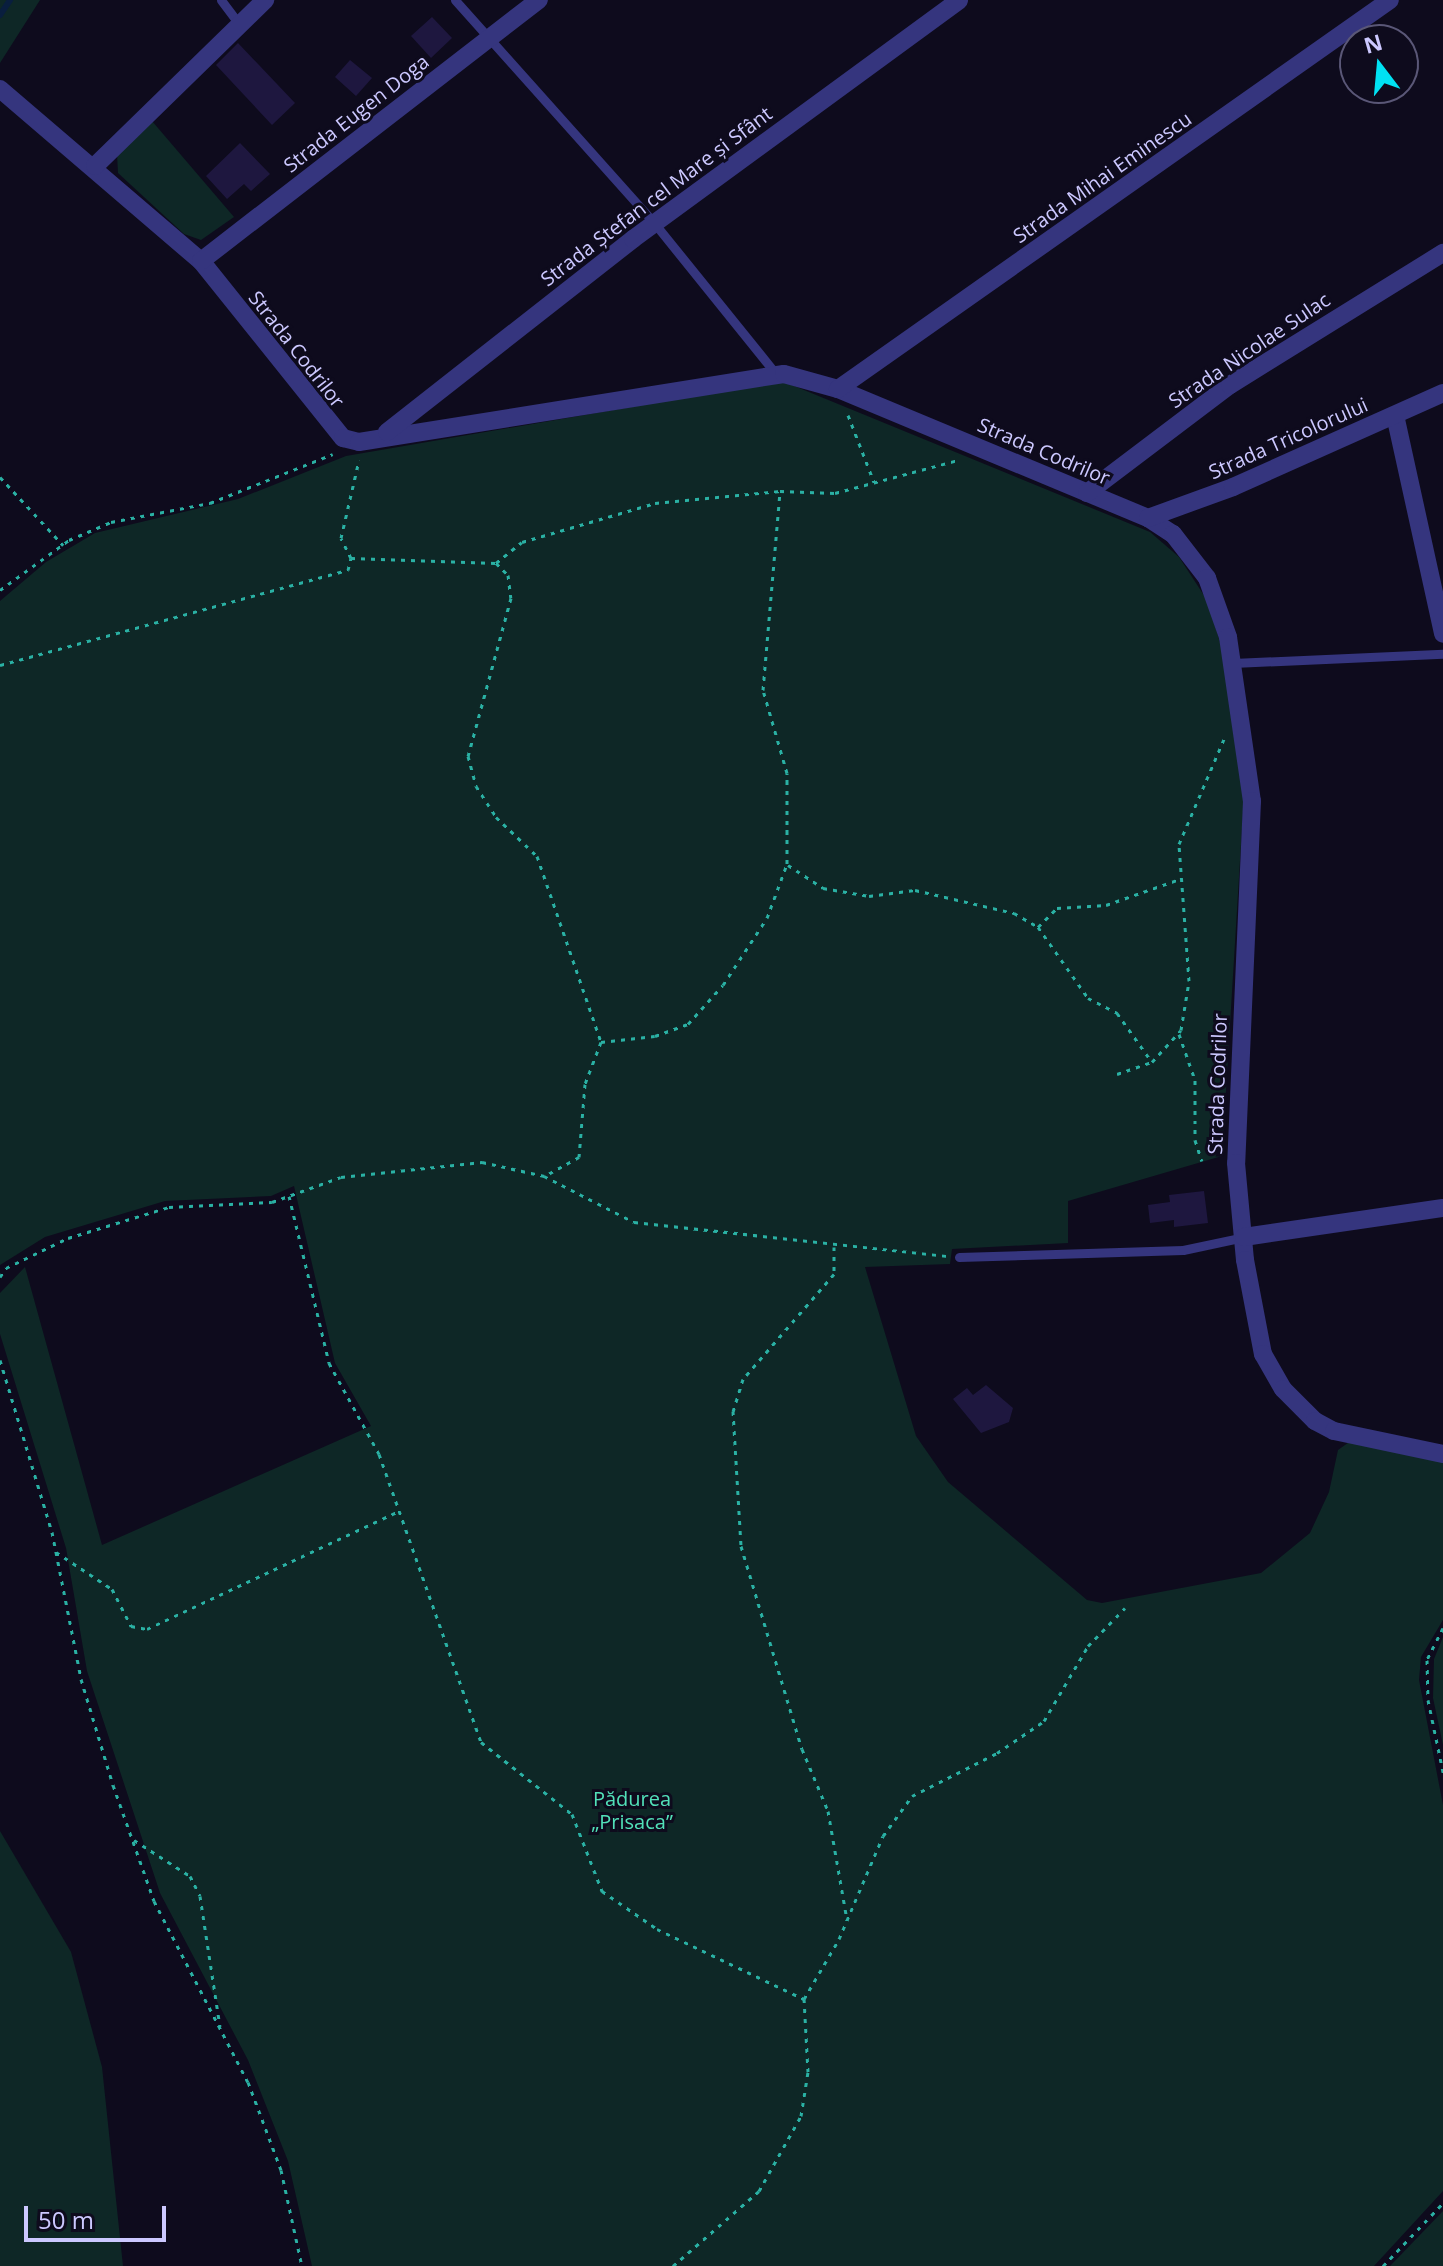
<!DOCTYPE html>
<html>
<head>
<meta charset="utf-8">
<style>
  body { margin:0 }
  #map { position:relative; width:1443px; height:2266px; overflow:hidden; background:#0e0b1d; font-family:"Open Sans",sans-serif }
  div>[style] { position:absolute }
  .green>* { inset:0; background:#0e2726 }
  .stream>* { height:6px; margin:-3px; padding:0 3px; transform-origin:3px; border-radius:3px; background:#091e3e }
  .building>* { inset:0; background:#1e173f }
  .path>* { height:3px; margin-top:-1.5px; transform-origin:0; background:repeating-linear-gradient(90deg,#2ab1a4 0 4px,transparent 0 10px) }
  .lane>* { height:9px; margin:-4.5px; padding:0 4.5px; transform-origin:4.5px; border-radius:4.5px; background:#35357e }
  .street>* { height:18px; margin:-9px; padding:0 9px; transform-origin:9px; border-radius:9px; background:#35357e }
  span { translate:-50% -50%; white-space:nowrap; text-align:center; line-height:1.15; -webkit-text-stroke:6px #0e0b1d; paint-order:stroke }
  .street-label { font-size:20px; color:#ccc8ff }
  .park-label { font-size:20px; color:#52e1b9 }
  .north { position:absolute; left:1339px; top:24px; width:80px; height:80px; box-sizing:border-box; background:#0e0b1d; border:2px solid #5a5777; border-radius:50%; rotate:344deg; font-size:22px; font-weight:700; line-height:32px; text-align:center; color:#ccc8ff }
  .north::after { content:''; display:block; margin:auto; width:28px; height:36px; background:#00e2f3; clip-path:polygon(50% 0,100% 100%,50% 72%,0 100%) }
  .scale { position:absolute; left:24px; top:2206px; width:142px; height:36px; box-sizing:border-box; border:4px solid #ccc8ff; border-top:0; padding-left:10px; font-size:24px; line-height:28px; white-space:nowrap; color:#ccc8ff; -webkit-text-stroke:6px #0e0b1d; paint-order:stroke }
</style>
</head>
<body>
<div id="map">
  <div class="green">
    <div style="clip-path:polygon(0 0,40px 0,0 63px)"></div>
    <div style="clip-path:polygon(152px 121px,234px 217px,201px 240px,184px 234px,118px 173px,117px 154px)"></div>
    <div style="clip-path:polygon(782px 381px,1150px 532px,1179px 557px,1207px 600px,1226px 661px,1244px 795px,1222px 1156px,1068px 1201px,1068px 1243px,952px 1249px,950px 1264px,865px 1267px,916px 1436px,948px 1482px,1087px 1600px,1102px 1603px,1261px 1573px,1310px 1533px,1329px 1492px,1338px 1450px,1352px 1440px,1443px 1462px,1443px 1620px,1421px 1657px,1419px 1680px,1443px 1805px,1443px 2191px,1374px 2266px,312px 2266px,288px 2161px,248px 2060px,160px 1893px,87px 1671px,66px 1548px,0 1334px,0 1293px,25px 1267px,102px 1545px,371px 1426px,335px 1363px,294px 1186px,271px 1196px,165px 1201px,45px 1237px,0 1265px,0 601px,46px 562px,95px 533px,238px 499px,346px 456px)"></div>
    <div style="clip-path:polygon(1443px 1637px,1443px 1745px,1433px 1698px,1434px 1659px)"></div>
    <div style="clip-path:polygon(0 1831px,71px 1952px,102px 2067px,123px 2266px,0 2266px)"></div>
    <div style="clip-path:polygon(1443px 2211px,1443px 2266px,1390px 2266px)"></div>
  </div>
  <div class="stream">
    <div style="left:0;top:15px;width:18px;rotate:-56deg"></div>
  </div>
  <div class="building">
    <div style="clip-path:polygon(432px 17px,452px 38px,431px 58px,411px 36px)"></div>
    <div style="clip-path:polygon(238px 43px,295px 103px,272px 125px,216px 65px)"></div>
    <div style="clip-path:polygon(350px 60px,372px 78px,356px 96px,335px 77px)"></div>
    <div style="clip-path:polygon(240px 143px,270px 174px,251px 191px,244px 184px,227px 199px,206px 176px)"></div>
    <div style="clip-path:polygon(1204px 1191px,1208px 1223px,1174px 1227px,1174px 1220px,1150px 1223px,1148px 1205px,1170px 1202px,1169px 1195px)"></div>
    <div style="clip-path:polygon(986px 1385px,1013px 1408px,1009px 1422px,981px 1433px,953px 1399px,967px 1388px,973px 1395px)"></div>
  </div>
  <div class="path">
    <div style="left:848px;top:415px;width:72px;rotate:68.8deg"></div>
    <div style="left:0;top:477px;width:93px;rotate:47.2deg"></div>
    <div style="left:351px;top:558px;width:145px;rotate:2deg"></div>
    <div style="left:496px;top:563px;width:17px;rotate:45deg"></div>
    <div style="left:508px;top:575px;width:23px;rotate:83deg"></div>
    <div style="left:511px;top:598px;width:164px;rotate:105.2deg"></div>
    <div style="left:468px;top:756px;width:31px;rotate:75deg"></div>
    <div style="left:476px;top:786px;width:37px;rotate:57deg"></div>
    <div style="left:496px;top:817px;width:57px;rotate:43.6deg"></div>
    <div style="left:537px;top:856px;width:197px;rotate:71deg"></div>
    <div style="left:601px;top:1042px;width:45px;rotate:110.9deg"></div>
    <div style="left:585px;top:1084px;width:73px;rotate:94.7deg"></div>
    <div style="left:579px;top:1157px;width:39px;rotate:151deg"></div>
    <div style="left:496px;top:563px;width:33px;rotate:-39deg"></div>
    <div style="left:522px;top:542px;width:139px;rotate:-16.3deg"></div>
    <div style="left:655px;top:503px;width:126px;rotate:-5.5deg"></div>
    <div style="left:780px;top:491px;width:55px;rotate:2.1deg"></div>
    <div style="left:835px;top:493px;width:127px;rotate:-15deg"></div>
    <div style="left:0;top:590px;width:85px;rotate:-35.9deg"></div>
    <div style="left:69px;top:540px;width:46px;rotate:-23.2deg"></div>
    <div style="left:111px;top:522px;width:101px;rotate:-10.9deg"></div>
    <div style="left:210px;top:503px;width:132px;rotate:-21.7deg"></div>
    <div style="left:0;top:665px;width:361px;rotate:-15.3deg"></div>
    <div style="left:348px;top:570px;width:12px;rotate:-76deg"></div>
    <div style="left:351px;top:558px;width:22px;rotate:-117deg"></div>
    <div style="left:341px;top:538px;width:80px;rotate:-77deg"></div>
    <div style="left:788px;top:865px;width:42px;rotate:33.3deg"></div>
    <div style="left:823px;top:888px;width:47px;rotate:9.9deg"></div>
    <div style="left:869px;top:896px;width:46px;rotate:-7.4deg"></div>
    <div style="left:915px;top:890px;width:102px;rotate:13.1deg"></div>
    <div style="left:1014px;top:913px;width:28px;rotate:30deg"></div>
    <div style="left:1038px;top:927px;width:87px;rotate:54.8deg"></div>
    <div style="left:1088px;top:998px;width:33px;rotate:27deg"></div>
    <div style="left:1117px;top:1013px;width:60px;rotate:54.5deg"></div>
    <div style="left:1038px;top:927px;width:27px;rotate:-45deg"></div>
    <div style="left:1057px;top:908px;width:49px;rotate:-3.5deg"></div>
    <div style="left:1106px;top:905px;width:78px;rotate:-19.4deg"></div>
    <div style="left:1179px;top:1034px;width:49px;rotate:70.8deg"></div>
    <div style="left:1195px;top:1080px;width:60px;rotate:90deg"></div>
    <div style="left:1195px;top:1140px;width:22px;rotate:72deg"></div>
    <div style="left:601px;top:1042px;width:54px;rotate:-6.3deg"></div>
    <div style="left:655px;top:1036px;width:35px;rotate:-20deg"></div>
    <div style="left:688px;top:1024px;width:52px;rotate:-48.1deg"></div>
    <div style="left:723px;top:985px;width:80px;rotate:-56.7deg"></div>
    <div style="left:767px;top:918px;width:58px;rotate:-69.7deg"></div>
    <div style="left:787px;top:864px;width:91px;rotate:-90deg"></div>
    <div style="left:787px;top:773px;width:86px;rotate:-106.1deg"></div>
    <div style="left:763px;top:690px;width:200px;rotate:-85.1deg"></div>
    <div style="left:1117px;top:1074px;width:37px;rotate:-19deg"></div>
    <div style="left:1152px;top:1062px;width:43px;rotate:-47.8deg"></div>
    <div style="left:1181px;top:1030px;width:50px;rotate:-80.7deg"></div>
    <div style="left:1189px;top:981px;width:137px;rotate:-94.2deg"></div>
    <div style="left:1179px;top:844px;width:114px;rotate:-66.8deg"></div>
    <div style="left:289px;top:1196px;width:172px;rotate:76.5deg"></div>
    <div style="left:329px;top:1363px;width:104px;rotate:61.2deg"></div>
    <div style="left:379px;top:1454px;width:306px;rotate:70.5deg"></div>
    <div style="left:481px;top:1742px;width:116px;rotate:38.4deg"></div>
    <div style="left:572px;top:1814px;width:83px;rotate:68.7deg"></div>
    <div style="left:602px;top:1891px;width:67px;rotate:34.6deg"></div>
    <div style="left:657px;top:1929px;width:163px;rotate:25.5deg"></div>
    <div style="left:834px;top:1247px;width:27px;rotate:90deg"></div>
    <div style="left:834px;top:1274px;width:139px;rotate:130.9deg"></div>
    <div style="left:743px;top:1379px;width:34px;rotate:107deg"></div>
    <div style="left:733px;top:1411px;width:135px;rotate:86.6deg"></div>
    <div style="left:741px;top:1546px;width:212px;rotate:73.3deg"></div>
    <div style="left:802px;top:1749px;width:67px;rotate:67.2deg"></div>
    <div style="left:828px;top:1811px;width:111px;rotate:80.1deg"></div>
    <div style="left:0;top:1277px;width:11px;rotate:-56deg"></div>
    <div style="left:6px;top:1268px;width:69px;rotate:-25.8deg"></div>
    <div style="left:68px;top:1238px;width:106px;rotate:-17.1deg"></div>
    <div style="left:169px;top:1207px;width:103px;rotate:-2.8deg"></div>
    <div style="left:272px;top:1202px;width:73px;rotate:-19.9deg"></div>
    <div style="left:341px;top:1177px;width:142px;rotate:-6.1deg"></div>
    <div style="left:482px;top:1162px;width:64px;rotate:12.7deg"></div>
    <div style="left:544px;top:1176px;width:101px;rotate:27.1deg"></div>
    <div style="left:634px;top:1222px;width:316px;rotate:6.2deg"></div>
    <div style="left:0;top:1360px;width:180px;rotate:73.2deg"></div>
    <div style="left:52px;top:1532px;width:150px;rotate:78.8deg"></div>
    <div style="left:81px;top:1679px;width:111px;rotate:73.2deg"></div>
    <div style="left:113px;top:1785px;width:123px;rotate:70.5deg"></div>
    <div style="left:154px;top:1901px;width:204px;rotate:62.6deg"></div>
    <div style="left:248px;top:2082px;width:94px;rotate:69.4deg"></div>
    <div style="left:281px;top:2170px;width:98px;rotate:77.7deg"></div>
    <div style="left:56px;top:1552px;width:67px;rotate:33.5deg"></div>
    <div style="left:112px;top:1589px;width:42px;rotate:62.8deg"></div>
    <div style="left:131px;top:1626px;width:16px;rotate:11deg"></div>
    <div style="left:147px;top:1629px;width:278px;rotate:-25.1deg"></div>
    <div style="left:1443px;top:1628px;width:36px;rotate:117deg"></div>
    <div style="left:1427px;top:1660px;width:40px;rotate:88.6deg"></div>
    <div style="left:1428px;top:1700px;width:74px;rotate:78.2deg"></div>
    <div style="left:134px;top:1840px;width:67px;rotate:32.7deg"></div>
    <div style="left:190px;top:1876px;width:22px;rotate:63deg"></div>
    <div style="left:200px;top:1896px;width:132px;rotate:81.3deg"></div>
    <div style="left:673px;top:2266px;width:114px;rotate:-41.1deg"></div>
    <div style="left:759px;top:2191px;width:86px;rotate:-60.8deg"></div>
    <div style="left:801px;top:2116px;width:45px;rotate:-81deg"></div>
    <div style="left:808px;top:2072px;width:73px;rotate:-93.1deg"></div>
    <div style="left:804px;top:1999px;width:69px;rotate:-59.7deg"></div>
    <div style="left:839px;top:1939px;width:112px;rotate:-66.9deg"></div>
    <div style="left:883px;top:1836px;width:49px;rotate:-54.1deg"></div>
    <div style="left:912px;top:1796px;width:95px;rotate:-26.8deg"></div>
    <div style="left:997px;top:1753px;width:57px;rotate:-34.2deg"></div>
    <div style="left:1044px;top:1721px;width:87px;rotate:-59.6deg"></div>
    <div style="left:1088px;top:1646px;width:53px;rotate:-45.8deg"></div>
    <div style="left:1383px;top:2266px;width:87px;rotate:-46.4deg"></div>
  </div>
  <div class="lane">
    <div style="left:221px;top:0;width:30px;rotate:53deg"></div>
    <div style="left:455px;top:0;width:300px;rotate:48.2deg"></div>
    <div style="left:655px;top:224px;width:193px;rotate:51.1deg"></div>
    <div style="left:1233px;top:663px;width:210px;rotate:-2.5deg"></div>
    <div style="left:959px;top:1257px;width:224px;rotate:-1.8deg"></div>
    <div style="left:1183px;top:1250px;width:62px;rotate:-12deg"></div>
  </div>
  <div class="street">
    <div style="left:0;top:89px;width:265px;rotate:40.6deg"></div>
    <div style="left:201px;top:261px;width:227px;rotate:51.3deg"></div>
    <div style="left:343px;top:438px;width:16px;rotate:14deg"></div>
    <div style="left:359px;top:442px;width:430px;rotate:-9.1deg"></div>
    <div style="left:784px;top:374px;width:56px;rotate:15.5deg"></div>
    <div style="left:838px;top:389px;width:336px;rotate:22.6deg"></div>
    <div style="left:1148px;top:518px;width:30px;rotate:33deg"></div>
    <div style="left:1173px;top:534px;width:56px;rotate:52.3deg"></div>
    <div style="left:1207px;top:578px;width:63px;rotate:70.4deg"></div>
    <div style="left:1228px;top:637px;width:166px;rotate:81.7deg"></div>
    <div style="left:1252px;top:801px;width:362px;rotate:92.5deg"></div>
    <div style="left:1236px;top:1163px;width:97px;rotate:84.7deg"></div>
    <div style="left:1245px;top:1260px;width:96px;rotate:79.2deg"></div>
    <div style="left:1263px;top:1354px;width:40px;rotate:60.3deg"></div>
    <div style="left:1283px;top:1389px;width:45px;rotate:45deg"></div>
    <div style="left:1315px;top:1421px;width:21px;rotate:28deg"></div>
    <div style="left:1334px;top:1431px;width:111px;rotate:11.9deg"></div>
    <div style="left:95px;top:166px;width:238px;rotate:-44.3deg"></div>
    <div style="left:201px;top:261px;width:427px;rotate:-37.7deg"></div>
    <div style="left:838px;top:389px;width:675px;rotate:-35.17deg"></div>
    <div style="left:1395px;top:415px;width:224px;rotate:77.6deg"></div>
    <div style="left:387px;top:432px;width:313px;rotate:-38.1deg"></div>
    <div style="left:633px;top:239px;width:404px;rotate:-36.2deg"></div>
    <div style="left:1087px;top:493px;width:179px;rotate:-37.1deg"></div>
    <div style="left:1230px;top:385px;width:251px;rotate:-31.8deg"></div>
    <div style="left:1148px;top:518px;width:90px;rotate:-20deg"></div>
    <div style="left:1233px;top:487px;width:230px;rotate:-24.1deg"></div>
    <div style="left:1244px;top:1237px;width:201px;rotate:-8.3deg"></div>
  </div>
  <div class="street-label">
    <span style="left:356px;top:113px;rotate:-38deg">Strada Eugen Doga</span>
    <span style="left:1102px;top:177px;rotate:-35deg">Strada Mihai Eminescu</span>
    <span style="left:656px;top:196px;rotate:-37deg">Strada Ștefan cel Mare și Sfânt</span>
    <span style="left:297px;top:349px;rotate:52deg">Strada Codrilor</span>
    <span style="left:1249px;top:350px;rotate:-34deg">Strada Nicolae Sulac</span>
    <span style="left:1288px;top:438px;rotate:-24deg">Strada Tricolorului</span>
    <span style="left:1044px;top:451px;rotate:23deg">Strada Codrilor</span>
    <span style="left:1217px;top:1084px;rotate:-88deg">Strada Codrilor</span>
  </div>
  <div class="park-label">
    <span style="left:632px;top:1810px">Pădurea<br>„Prisaca”</span>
  </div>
  <div class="north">N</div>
  <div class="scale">50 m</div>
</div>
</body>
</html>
